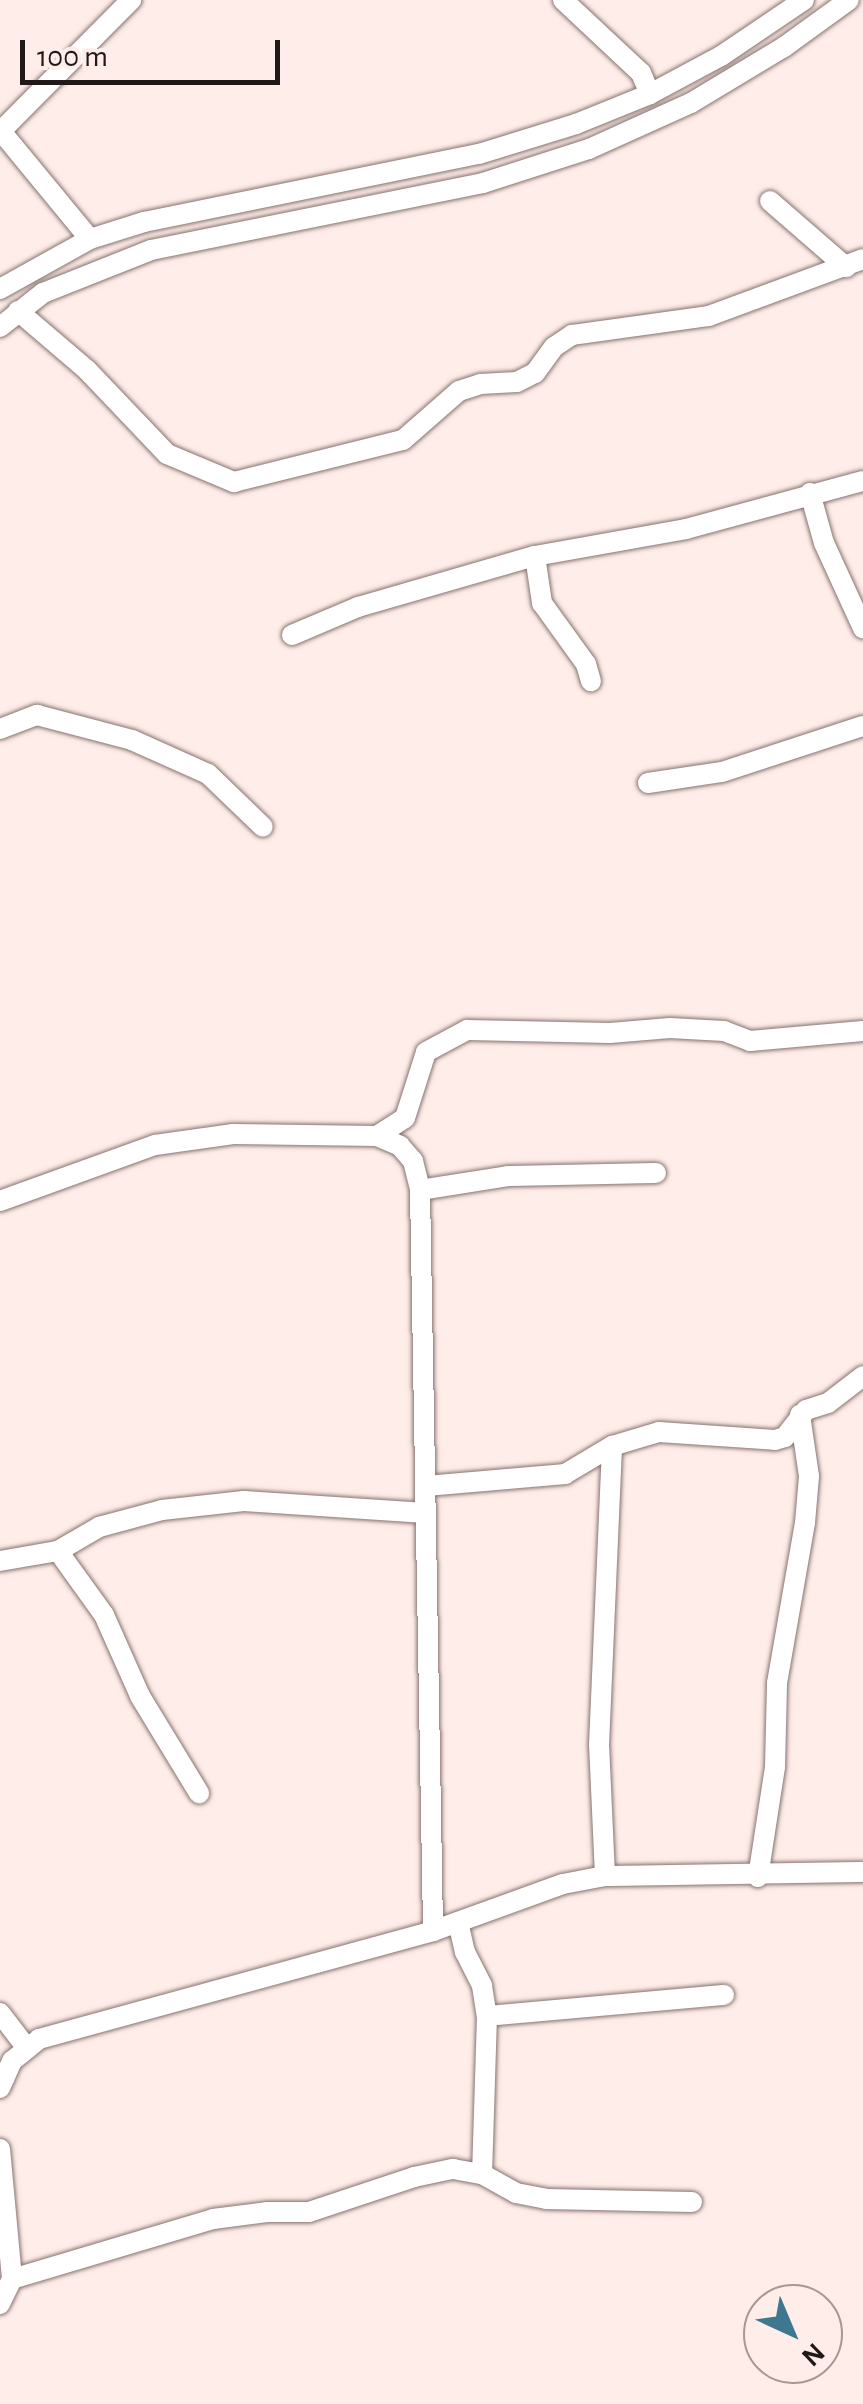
<!DOCTYPE html>
<html>
<head>
<meta charset="utf-8">
<style>
  body { margin:0 }
  #map { position:relative; width:863px; height:2404px; overflow:hidden; background:#ffede9; font-family:"Alegreya Sans",sans-serif }
  div>[style] { position:absolute }
  .roads { filter:drop-shadow(0 0 2px #86736f) drop-shadow(0 0 2px #86736f) }
  .minor>* { height:20px; margin:-10px; padding:0 10px; transform-origin:10px; border-radius:10px; background:#fff }
  span { translate:-50% -50%; white-space:nowrap; text-align:center; line-height:1.15; -webkit-text-stroke:10px #ffede9; paint-order:stroke }
  .north { position:absolute; left:743px; top:2284px; width:100px; height:100px; box-sizing:border-box; background:#ffede9; border:2px solid #a69895; border-radius:50%; rotate:136deg; font-size:28px; font-weight:700; line-height:40px; text-align:center; color:#211917 }
  .north::after { content:''; display:block; margin:auto; width:35px; height:45px; background:#3d7790; clip-path:polygon(50% 0,100% 100%,50% 72%,0 100%) }
  .scale { position:absolute; left:20px; top:40px; width:260px; height:45px; box-sizing:border-box; border:5px solid #211917; border-top:0; padding-left:12px; font-size:30px; line-height:35px; white-space:nowrap; color:#211917; -webkit-text-stroke:8px #ffede9; paint-order:stroke }
</style>
</head>
<body>
<div id="map">
  <div class="roads">
    <div class="minor">
      <div style="left:563px;top:0;width:107px;rotate:43.1deg"></div>
      <div style="left:641px;top:73px;width:23px;rotate:67deg"></div>
      <div style="left:0;top:130px;width:141px;rotate:50.5deg"></div>
      <div style="left:1px;top:131px;width:185px;rotate:-45.2deg"></div>
      <div style="left:770px;top:201px;width:101px;rotate:41deg"></div>
      <div style="left:0;top:289px;width:103px;rotate:-29.1deg"></div>
      <div style="left:90px;top:239px;width:57px;rotate:-17.5deg"></div>
      <div style="left:144px;top:222px;width:342px;rotate:-11.5deg"></div>
      <div style="left:479px;top:154px;width:102px;rotate:-17.2deg"></div>
      <div style="left:576px;top:124px;width:80px;rotate:-22.1deg"></div>
      <div style="left:650px;top:94px;width:81px;rotate:-28.2deg"></div>
      <div style="left:721px;top:56px;width:100px;rotate:-34deg"></div>
      <div style="left:18px;top:311px;width:91px;rotate:40.5deg"></div>
      <div style="left:87px;top:370px;width:116px;rotate:46.4deg"></div>
      <div style="left:167px;top:454px;width:73px;rotate:22.7deg"></div>
      <div style="left:234px;top:482px;width:174px;rotate:-14deg"></div>
      <div style="left:403px;top:440px;width:74px;rotate:-41.2deg"></div>
      <div style="left:459px;top:391px;width:22px;rotate:-18deg"></div>
      <div style="left:480px;top:384px;width:37px;rotate:-3deg"></div>
      <div style="left:517px;top:382px;width:20px;rotate:-27deg"></div>
      <div style="left:535px;top:373px;width:32px;rotate:-54deg"></div>
      <div style="left:554px;top:347px;width:22px;rotate:-34deg"></div>
      <div style="left:572px;top:335px;width:138px;rotate:-7.9deg"></div>
      <div style="left:709px;top:316px;width:164px;rotate:-20.3deg"></div>
      <div style="left:0;top:327px;width:55px;rotate:-38.3deg"></div>
      <div style="left:43px;top:293px;width:116px;rotate:-21.7deg"></div>
      <div style="left:151px;top:250px;width:339px;rotate:-11.4deg"></div>
      <div style="left:483px;top:183px;width:111px;rotate:-17.8deg"></div>
      <div style="left:589px;top:149px;width:112px;rotate:-24.3deg"></div>
      <div style="left:691px;top:103px;width:109px;rotate:-31.1deg"></div>
      <div style="left:784px;top:47px;width:80px;rotate:-35.9deg"></div>
      <div style="left:810px;top:493px;width:52px;rotate:74.4deg"></div>
      <div style="left:824px;top:543px;width:94px;rotate:65.4deg"></div>
      <div style="left:535px;top:556px;width:48px;rotate:81.5deg"></div>
      <div style="left:542px;top:603px;width:75px;rotate:54.2deg"></div>
      <div style="left:586px;top:664px;width:18px;rotate:74deg"></div>
      <div style="left:292px;top:635px;width:72px;rotate:-23deg"></div>
      <div style="left:358px;top:607px;width:184px;rotate:-16.1deg"></div>
      <div style="left:535px;top:556px;width:153px;rotate:-10.1deg"></div>
      <div style="left:686px;top:529px;width:183px;rotate:-15.2deg"></div>
      <div style="left:0;top:729px;width:40px;rotate:-21deg"></div>
      <div style="left:37px;top:715px;width:98px;rotate:14.7deg"></div>
      <div style="left:132px;top:740px;width:83px;rotate:24.1deg"></div>
      <div style="left:208px;top:774px;width:76px;rotate:43.9deg"></div>
      <div style="left:648px;top:783px;width:75px;rotate:-8.5deg"></div>
      <div style="left:722px;top:772px;width:148px;rotate:-18.1deg"></div>
      <div style="left:377px;top:1136px;width:33px;rotate:-33deg"></div>
      <div style="left:405px;top:1118px;width:69px;rotate:-72.3deg"></div>
      <div style="left:426px;top:1052px;width:47px;rotate:-28.2deg"></div>
      <div style="left:467px;top:1030px;width:143px;rotate:1.2deg"></div>
      <div style="left:610px;top:1033px;width:60px;rotate:-4.8deg"></div>
      <div style="left:670px;top:1028px;width:54px;rotate:3.2deg"></div>
      <div style="left:724px;top:1031px;width:28px;rotate:21deg"></div>
      <div style="left:750px;top:1041px;width:113px;rotate:-5.1deg"></div>
      <div style="left:420px;top:1190px;width:89px;rotate:-9deg"></div>
      <div style="left:508px;top:1176px;width:148px;rotate:-1.2deg"></div>
      <div style="left:0;top:1201px;width:165px;rotate:-19.9deg"></div>
      <div style="left:155px;top:1145px;width:79px;rotate:-8deg"></div>
      <div style="left:233px;top:1134px;width:144px;rotate:0.8deg"></div>
      <div style="left:377px;top:1136px;width:25px;rotate:23deg"></div>
      <div style="left:400px;top:1146px;width:20px;rotate:49deg"></div>
      <div style="left:413px;top:1161px;width:30px;rotate:76deg"></div>
      <div style="left:420px;top:1190px;width:741px;rotate:88.99deg"></div>
      <div style="left:426px;top:1486px;width:140px;rotate:-4.9deg"></div>
      <div style="left:565px;top:1474px;width:55px;rotate:-30.8deg"></div>
      <div style="left:612px;top:1446px;width:49px;rotate:-16.6deg"></div>
      <div style="left:659px;top:1432px;width:116px;rotate:3.9deg"></div>
      <div style="left:775px;top:1440px;width:10px;rotate:-17deg"></div>
      <div style="left:785px;top:1437px;width:34px;rotate:-52deg"></div>
      <div style="left:806px;top:1410px;width:23px;rotate:-18deg"></div>
      <div style="left:828px;top:1403px;width:44px;rotate:-37.6deg"></div>
      <div style="left:58px;top:1551px;width:79px;rotate:54.3deg"></div>
      <div style="left:104px;top:1615px;width:89px;rotate:66deg"></div>
      <div style="left:140px;top:1696px;width:114px;rotate:58.7deg"></div>
      <div style="left:0;top:1561px;width:59px;rotate:-9.8deg"></div>
      <div style="left:58px;top:1551px;width:48px;rotate:-30.3deg"></div>
      <div style="left:99px;top:1527px;width:65px;rotate:-15.1deg"></div>
      <div style="left:162px;top:1510px;width:82px;rotate:-6.3deg"></div>
      <div style="left:244px;top:1501px;width:182px;rotate:3.8deg"></div>
      <div style="left:605px;top:1876px;width:131px;rotate:-92.6deg"></div>
      <div style="left:599px;top:1745px;width:299px;rotate:-87.5deg"></div>
      <div style="left:758px;top:1877px;width:111px;rotate:-81.2deg"></div>
      <div style="left:775px;top:1767px;width:84px;rotate:-88.6deg"></div>
      <div style="left:777px;top:1683px;width:162px;rotate:-80.1deg"></div>
      <div style="left:805px;top:1523px;width:47px;rotate:-85.1deg"></div>
      <div style="left:809px;top:1476px;width:62px;rotate:-98.4deg"></div>
      <div style="left:458px;top:1922px;width:31px;rotate:77deg"></div>
      <div style="left:465px;top:1952px;width:38px;rotate:63deg"></div>
      <div style="left:482px;top:1986px;width:30px;rotate:81deg"></div>
      <div style="left:487px;top:2016px;width:158px;rotate:91.8deg"></div>
      <div style="left:0;top:2013px;width:43px;rotate:52.6deg"></div>
      <div style="left:487px;top:2016px;width:238px;rotate:-5.1deg"></div>
      <div style="left:0;top:2088px;width:30px;rotate:-66deg"></div>
      <div style="left:12px;top:2061px;width:35px;rotate:-39deg"></div>
      <div style="left:39px;top:2039px;width:409px;rotate:-15.3deg"></div>
      <div style="left:433px;top:1931px;width:138px;rotate:-19.9deg"></div>
      <div style="left:563px;top:1884px;width:43px;rotate:-10.8deg"></div>
      <div style="left:605px;top:1876px;width:258px;rotate:-0.9deg"></div>
      <div style="left:0;top:2149px;width:131px;rotate:84.7deg"></div>
      <div style="left:12px;top:2279px;width:28px;rotate:116deg"></div>
      <div style="left:12px;top:2279px;width:210px;rotate:-16.6deg"></div>
      <div style="left:213px;top:2219px;width:54px;rotate:-7.4deg"></div>
      <div style="left:267px;top:2212px;width:42px"></div>
      <div style="left:309px;top:2212px;width:111px;rotate:-18.4deg"></div>
      <div style="left:414px;top:2177px;width:40px;rotate:-12deg"></div>
      <div style="left:453px;top:2169px;width:29px;rotate:10deg"></div>
      <div style="left:482px;top:2174px;width:39px;rotate:29deg"></div>
      <div style="left:516px;top:2193px;width:31px;rotate:11deg"></div>
      <div style="left:546px;top:2199px;width:146px;rotate:1.2deg"></div>
    </div>
  </div>
  <div class="north">N</div>
  <div class="scale">100 m</div>
</div>
</body>
</html>
